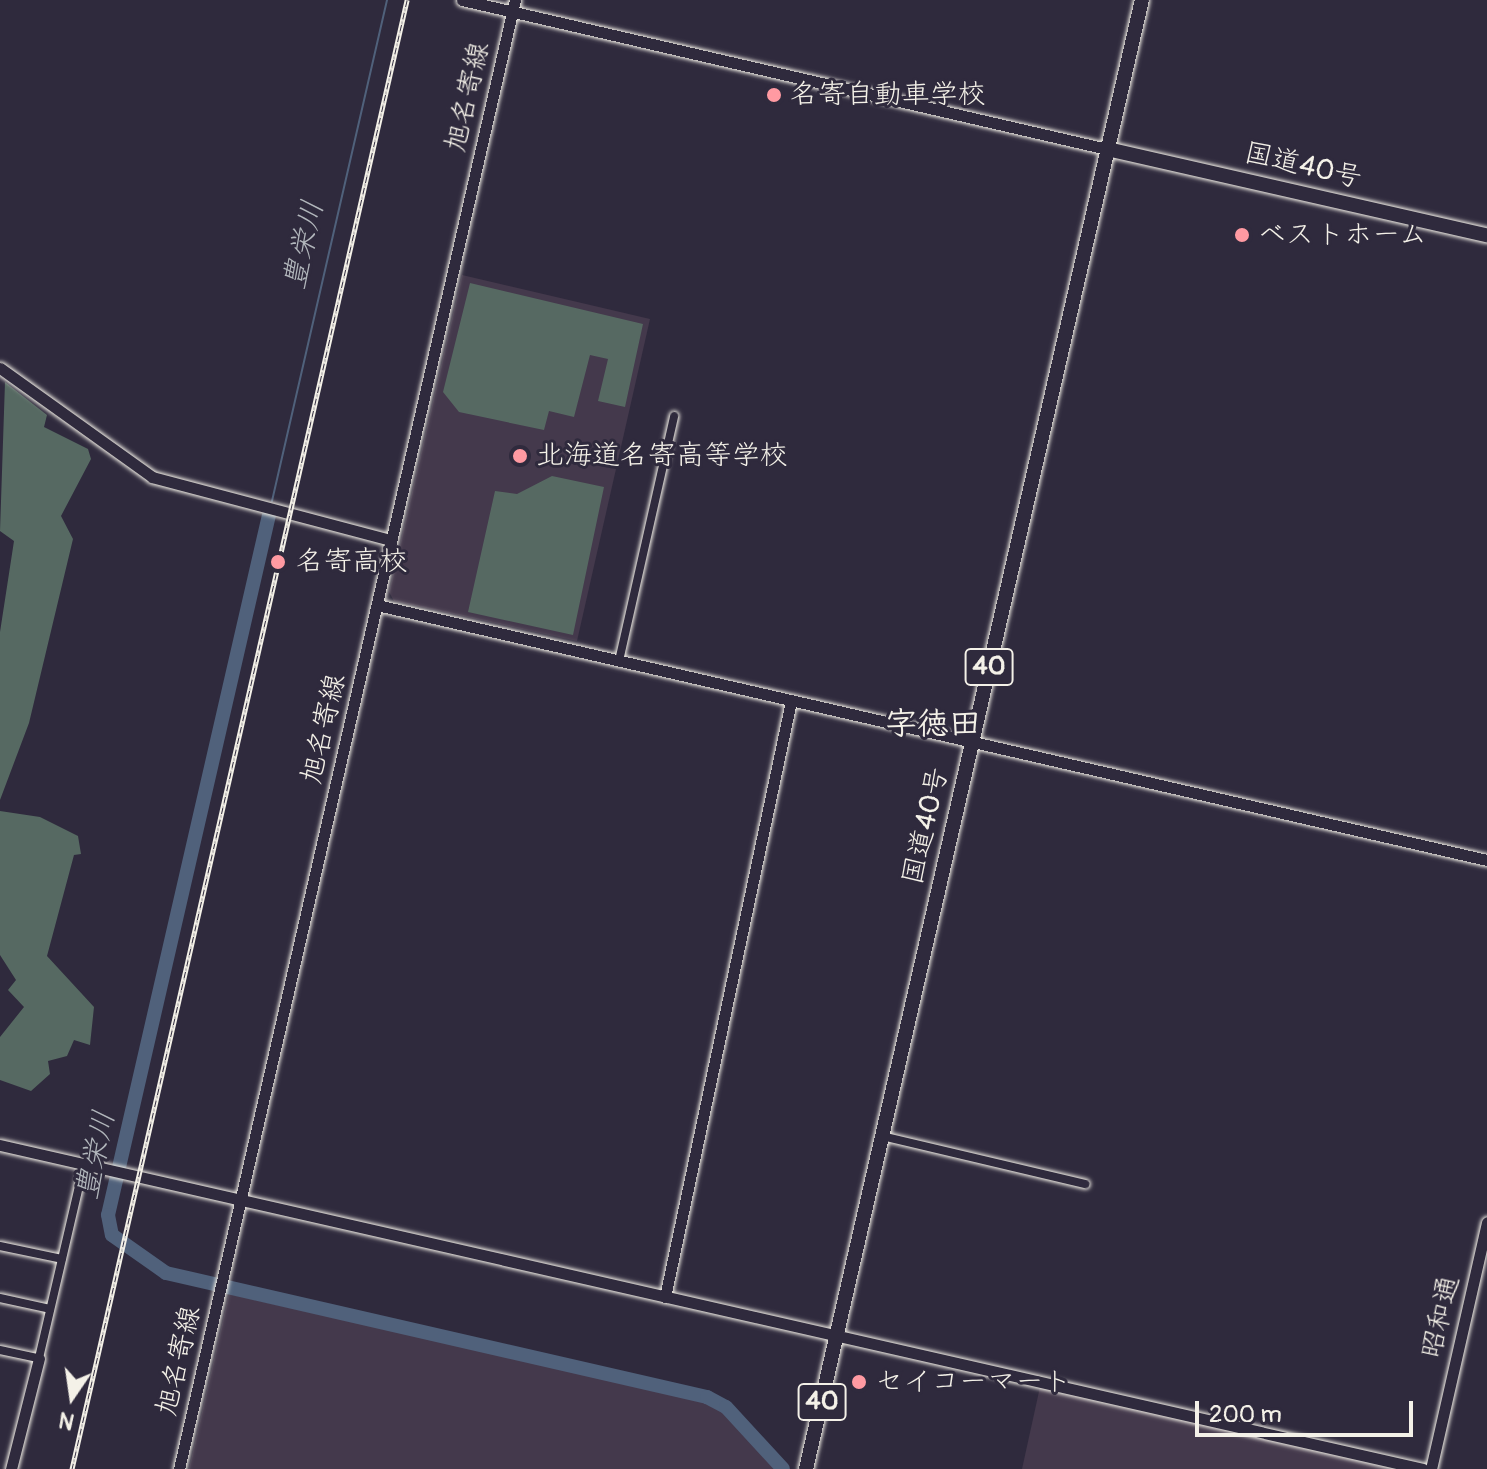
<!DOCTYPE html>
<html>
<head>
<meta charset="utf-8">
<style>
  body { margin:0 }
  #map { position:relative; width:1487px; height:1469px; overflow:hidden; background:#2f2a3d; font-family:Pangolin,"Klee One",sans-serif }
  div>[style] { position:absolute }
  .built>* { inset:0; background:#44394c }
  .green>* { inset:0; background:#566962 }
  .stream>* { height:2px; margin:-1px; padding:0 1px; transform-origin:1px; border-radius:1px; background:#50617b }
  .river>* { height:14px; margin:-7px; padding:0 7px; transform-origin:7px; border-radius:7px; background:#50617b }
  .roads { filter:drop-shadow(0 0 2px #f4f1e8) drop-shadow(0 0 2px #f4f1e8) }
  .street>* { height:8px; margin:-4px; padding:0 4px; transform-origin:4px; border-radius:4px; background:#2f2a3d }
  .secondary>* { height:11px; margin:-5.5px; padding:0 5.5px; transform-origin:5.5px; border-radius:5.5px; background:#2f2a3d }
  .highway>* { height:14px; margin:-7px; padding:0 7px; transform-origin:7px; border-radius:7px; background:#2f2a3d }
  .rail>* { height:5px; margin-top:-2.5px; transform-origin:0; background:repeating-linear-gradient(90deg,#2f2a3d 0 6px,#f4f1e8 0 12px); box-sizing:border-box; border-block:2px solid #f4f1e8 }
  .dots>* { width:22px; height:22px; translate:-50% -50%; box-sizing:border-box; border:4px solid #2f2a3d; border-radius:50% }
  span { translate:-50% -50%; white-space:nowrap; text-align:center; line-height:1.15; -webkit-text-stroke:6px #2f2a3d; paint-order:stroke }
  .shield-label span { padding:2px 6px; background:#2f2a3d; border:2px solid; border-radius:6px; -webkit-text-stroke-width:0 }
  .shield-label { font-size:26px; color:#f4f1e8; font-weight:700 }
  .poi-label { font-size:28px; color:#f4f1e8 }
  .left { translate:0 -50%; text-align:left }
  .street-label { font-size:28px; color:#f4f1e8 }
  .water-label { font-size:30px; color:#b2b7bc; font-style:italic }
  .quarter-label { font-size:32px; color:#f4f1e8; font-weight:700 }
  .north { position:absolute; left:32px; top:1357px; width:80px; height:80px; -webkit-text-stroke:6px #2f2a3d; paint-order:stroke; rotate:193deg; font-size:22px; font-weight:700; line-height:32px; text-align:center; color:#f4f1e8 }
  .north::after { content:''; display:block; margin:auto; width:28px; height:36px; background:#f4f1e8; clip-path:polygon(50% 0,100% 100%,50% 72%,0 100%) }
  .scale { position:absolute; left:1195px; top:1401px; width:218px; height:36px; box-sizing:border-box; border:4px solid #f4f1e8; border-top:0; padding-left:10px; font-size:24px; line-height:28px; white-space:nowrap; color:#f4f1e8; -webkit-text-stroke:6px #2f2a3d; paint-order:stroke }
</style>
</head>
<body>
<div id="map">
  <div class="built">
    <div style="clip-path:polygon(462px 275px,650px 319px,577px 641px,394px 601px,389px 592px)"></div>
    <div style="clip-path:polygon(229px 1294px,702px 1401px,727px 1414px,775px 1469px,189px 1469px)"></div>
    <div style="clip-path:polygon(1040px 1387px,1394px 1469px,1022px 1469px)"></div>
  </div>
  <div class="green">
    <div style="clip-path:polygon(470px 283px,643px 324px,625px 407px,598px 401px,608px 359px,590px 355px,574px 417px,549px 411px,544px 430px,459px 412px,443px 392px)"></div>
    <div style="clip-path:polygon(5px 382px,47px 415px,44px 427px,88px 449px,91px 459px,61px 516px,73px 539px,29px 723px,0 800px,0 632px,14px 541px,0 531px)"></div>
    <div style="clip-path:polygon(552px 476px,604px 487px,573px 635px,468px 612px,495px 491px,517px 494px)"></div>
    <div style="clip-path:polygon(0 811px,40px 817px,78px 836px,81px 854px,74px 855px,47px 956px,94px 1007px,90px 1045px,74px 1040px,67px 1056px,48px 1061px,50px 1074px,31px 1091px,0 1080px,0 1037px,24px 1007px,8px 990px,16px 980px,0 955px)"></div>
  </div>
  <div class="stream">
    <div style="left:272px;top:501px;width:514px;rotate:-77.07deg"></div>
  </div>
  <div class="river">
    <div style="left:269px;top:515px;width:718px;rotate:102.95deg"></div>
    <div style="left:108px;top:1215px;width:20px;rotate:79deg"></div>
    <div style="left:112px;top:1235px;width:66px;rotate:35.1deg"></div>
    <div style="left:166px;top:1273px;width:555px;rotate:12.91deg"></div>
    <div style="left:707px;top:1397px;width:21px;rotate:28deg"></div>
    <div style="left:726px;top:1407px;width:84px;rotate:47.4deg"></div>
  </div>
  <div class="roads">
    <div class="street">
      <div style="left:619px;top:661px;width:251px;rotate:-77.3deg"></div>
      <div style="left:882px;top:1136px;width:209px;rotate:13.3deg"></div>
      <div style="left:0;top:1246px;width:63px;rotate:11.8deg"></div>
      <div style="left:0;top:1298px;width:51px;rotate:12.4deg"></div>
      <div style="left:0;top:1350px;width:40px;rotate:12deg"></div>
      <div style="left:39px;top:1358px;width:199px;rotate:-76.9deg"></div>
    </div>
    <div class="secondary">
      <div style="left:462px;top:0;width:662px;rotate:13.01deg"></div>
      <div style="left:0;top:368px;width:187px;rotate:35.6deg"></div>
      <div style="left:152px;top:477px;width:247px;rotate:14.8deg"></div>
      <div style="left:377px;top:605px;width:1139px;rotate:12.94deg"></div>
      <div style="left:0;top:1145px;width:1459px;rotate:12.83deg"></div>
      <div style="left:665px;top:1297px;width:609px;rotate:-78.06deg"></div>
      <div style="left:11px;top:1469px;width:114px;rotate:-75.8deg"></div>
      <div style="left:179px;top:1469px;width:1507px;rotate:-77.12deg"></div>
      <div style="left:1431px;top:1469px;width:253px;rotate:-77.2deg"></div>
    </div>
    <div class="highway">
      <div style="left:1107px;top:149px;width:390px;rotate:12.8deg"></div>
      <div style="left:806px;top:1469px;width:1507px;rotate:-77.12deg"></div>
    </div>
  </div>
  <div class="rail">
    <div style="left:72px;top:1469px;width:1507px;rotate:-77.15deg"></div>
  </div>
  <div class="dots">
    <div style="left:774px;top:95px;background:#ff9aa2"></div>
    <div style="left:1242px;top:235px;background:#ff9aa2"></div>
    <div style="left:520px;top:456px;background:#ff9aa2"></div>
    <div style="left:278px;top:562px;background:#ff9aa2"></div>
    <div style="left:859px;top:1382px;background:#ff9aa2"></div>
  </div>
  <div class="shield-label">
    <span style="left:989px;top:667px">40</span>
    <span style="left:822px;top:1402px">40</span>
  </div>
  <div class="poi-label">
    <span class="left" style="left:790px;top:95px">名寄自動車学校</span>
    <span class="left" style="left:1258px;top:235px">ベストホーム</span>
    <span class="left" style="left:536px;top:456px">北海道名寄高等学校</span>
    <span class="left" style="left:296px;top:562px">名寄高校</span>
    <span class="left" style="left:875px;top:1382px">セイコーマート</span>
  </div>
  <div class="street-label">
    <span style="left:468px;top:97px;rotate:-77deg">旭名寄線</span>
    <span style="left:1303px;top:166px;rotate:13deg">国道40号</span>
    <span style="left:324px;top:729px;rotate:-77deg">旭名寄線</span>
    <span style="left:926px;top:826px;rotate:-77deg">国道40号</span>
    <span style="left:1441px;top:1317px;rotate:-77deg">昭和通</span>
    <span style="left:179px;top:1361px;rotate:-77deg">旭名寄線</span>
  </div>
  <div class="water-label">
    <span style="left:304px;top:245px;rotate:-77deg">豊栄川</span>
    <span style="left:96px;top:1155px;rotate:-78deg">豊栄川</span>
  </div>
  <div class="quarter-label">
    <span style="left:933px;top:724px">字徳田</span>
  </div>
  <div class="north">N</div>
  <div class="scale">200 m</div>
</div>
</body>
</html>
